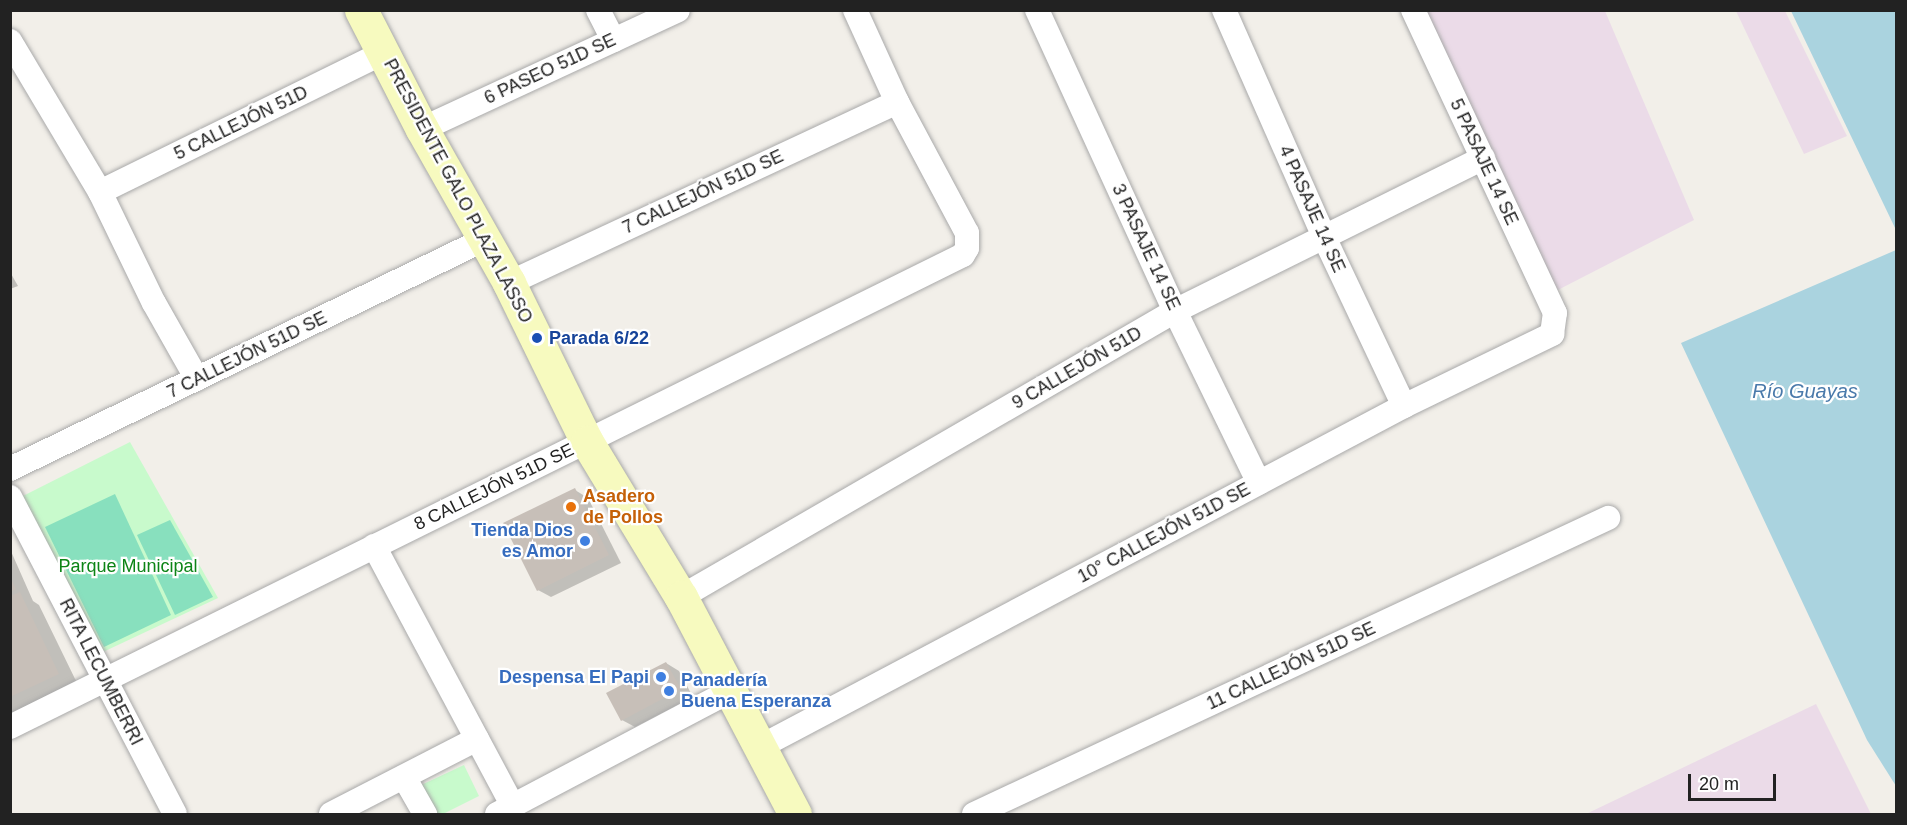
<!DOCTYPE html>
<html>
<head>
<meta charset="utf-8">
<style>
  body { margin:0 }
  #map { position:relative; width:1907px; height:825px; overflow:hidden; background:#f2efe9; font-family:Arial,sans-serif }
  div>[style] { position:absolute }
  .industrial>* { inset:0; background:#ebdbe8 }
  .park>* { inset:0; background:#c8facc }
  .pitch>* { inset:0; background:#88e0be }
  .water>* { inset:0; background:#aad3df }
  .shadow>* { inset:0; background:#0003 }
  .building>* { inset:0; background:#c7bfb8 }
  .roads { filter:drop-shadow(0 0 2px #a9a9a9) drop-shadow(0 0 2px #a9a9a9) }
  .street>* { height:24px; margin:-12px; padding:0 12px; transform-origin:12px; border-radius:12px; background:#fff }
  .secondary>* { height:33px; margin:-16.5px; padding:0 16.5px; transform-origin:16.5px; border-radius:16.5px; background:#f7fabf }
  .dots>* { width:16px; height:16px; translate:-50% -50%; box-sizing:border-box; border:3px solid #fff; border-radius:50% }
  span { translate:-50% -50%; white-space:nowrap; text-align:center; line-height:1.15; -webkit-text-stroke:4.5px #fff; paint-order:stroke }
  .street-label { font-size:18px; color:#222 }
  .transit-label { font-size:18px; color:#164399; font-weight:700 }
  .left { translate:0 -50%; text-align:left }
  .food-label { font-size:18px; color:#c56008; font-weight:700 }
  .shop-label { font-size:18px; color:#366cbe; font-weight:700 }
  .right { translate:-100% -50%; text-align:right }
  .park-label { font-size:18px; color:#0c8416 }
  .water-label { font-size:20px; color:#4a7aab; font-style:italic }
  .frame { position:absolute; inset:0; border:12px solid #222; pointer-events:none }
  .scale { position:absolute; left:1688px; top:774px; width:88px; height:27px; box-sizing:border-box; border:3px solid #222; border-top:0; padding-left:8px; font-size:18px; line-height:21px; white-space:nowrap; color:#222; -webkit-text-stroke:4px #fff; paint-order:stroke }
</style>
</head>
<body>
<div id="map">
  <div class="industrial">
    <div style="clip-path:polygon(1422px 11px,1605px 11px,1694px 220px,1550px 294px)"></div>
    <div style="clip-path:polygon(1736px 11px,1785px 11px,1847px 136px,1804px 154px)"></div>
    <div style="clip-path:polygon(1816px 704px,1871px 814px,1586px 814px)"></div>
  </div>
  <div class="park">
    <div style="clip-path:polygon(130px 442px,218px 598px,103px 652px,21px 497px)"></div>
    <div style="clip-path:polygon(464px 765px,479px 796px,443px 814px,435px 814px,419px 786px)"></div>
  </div>
  <div class="pitch">
    <div style="clip-path:polygon(115px 494px,171px 615px,104px 647px,45px 527px)"></div>
    <div style="clip-path:polygon(170px 520px,213px 597px,175px 615px,137px 535px)"></div>
  </div>
  <div class="water">
    <div style="clip-path:polygon(1791px 11px,1896px 11px,1896px 230px)"></div>
    <div style="clip-path:polygon(1896px 250px,1896px 786px,1867px 740px,1681px 343px)"></div>
  </div>
  <div class="shadow">
    <div style="clip-path:polygon(10px 272px,18px 286px,10px 289px)"></div>
    <div style="clip-path:polygon(575px 490px,588px 498px,621px 563px,551px 597px,538px 590px)"></div>
    <div style="clip-path:polygon(10px 549px,33px 601px,39px 605px,78px 685px,10px 716px)"></div>
    <div style="clip-path:polygon(666px 663px,679px 671px,693px 697px,635px 727px,622px 720px)"></div>
  </div>
  <div class="building">
    <div style="clip-path:polygon(575px 488px,609px 555px,537px 591px,503px 523px)"></div>
    <div style="clip-path:polygon(10px 577px,16px 589px,10px 592px)"></div>
    <div style="clip-path:polygon(20px 592px,59px 674px,10px 697px,10px 596px)"></div>
    <div style="clip-path:polygon(666px 662px,681px 689px,621px 721px,606px 693px)"></div>
  </div>
  <div class="roads">
    <div class="street">
      <div style="left:598px;top:10px;width:34px;rotate:63deg"></div>
      <div style="left:1037px;top:10px;width:331px;rotate:65.4deg"></div>
      <div style="left:1175px;top:311px;width:191px;rotate:64deg"></div>
      <div style="left:1224px;top:10px;width:248px;rotate:66.2deg"></div>
      <div style="left:1324px;top:237px;width:187px;rotate:64.7deg"></div>
      <div style="left:10px;top:41px;width:176px;rotate:59.2deg"></div>
      <div style="left:100px;top:192px;width:123px;rotate:64.1deg"></div>
      <div style="left:154px;top:303px;width:87px;rotate:60.5deg"></div>
      <div style="left:422px;top:129px;width:282px;rotate:-24.9deg"></div>
      <div style="left:100px;top:192px;width:315px;rotate:-26.2deg"></div>
      <div style="left:509px;top:283px;width:428px;rotate:-25deg"></div>
      <div style="left:10px;top:469px;width:526px;rotate:-25.83deg"></div>
      <div style="left:10px;top:497px;width:357px;rotate:62.5deg"></div>
      <div style="left:374px;top:546px;width:295px;rotate:61.9deg"></div>
      <div style="left:681px;top:597px;width:571px;rotate:-30.07deg"></div>
      <div style="left:1175px;top:311px;width:344px;rotate:-26.4deg"></div>
      <div style="left:10px;top:727px;width:1063px;rotate:-26.35deg"></div>
      <div style="left:963px;top:255px;width:8px;rotate:-60deg"></div>
      <div style="left:967px;top:248px;width:15px;rotate:-90deg"></div>
      <div style="left:967px;top:233px;width:149px;rotate:-118.1deg"></div>
      <div style="left:897px;top:102px;width:101px;rotate:-114.5deg"></div>
      <div style="left:760px;top:747px;width:729px;rotate:-27.9deg"></div>
      <div style="left:1404px;top:406px;width:165px;rotate:-25.9deg"></div>
      <div style="left:1552px;top:334px;width:21px;rotate:-82deg"></div>
      <div style="left:1555px;top:313px;width:335px;rotate:-115.1deg"></div>
      <div style="left:404px;top:777px;width:43px;rotate:60.4deg"></div>
      <div style="left:331px;top:814px;width:164px;rotate:-27.2deg"></div>
      <div style="left:497px;top:814px;width:266px;rotate:-27.8deg"></div>
      <div style="left:974px;top:814px;width:700px;rotate:-25.03deg"></div>
    </div>
    <div class="secondary">
      <div style="left:361px;top:10px;width:134px;rotate:62.9deg"></div>
      <div style="left:422px;top:129px;width:177px;rotate:60.5deg"></div>
      <div style="left:509px;top:283px;width:177px;rotate:63.9deg"></div>
      <div style="left:587px;top:442px;width:181px;rotate:58.8deg"></div>
      <div style="left:681px;top:597px;width:245px;rotate:62.3deg"></div>
    </div>
  </div>
  <div class="dots">
    <div style="left:537px;top:338px;background:#1a4fb4"></div>
    <div style="left:571px;top:507px;background:#e8710a"></div>
    <div style="left:585px;top:541px;background:#3f7fe0"></div>
    <div style="left:661px;top:677px;background:#3f7fe0"></div>
    <div style="left:669px;top:691px;background:#3f7fe0"></div>
  </div>
  <div class="street-label">
    <span style="left:550px;top:69px;rotate:-25deg">6 PASEO 51D SE</span>
    <span style="left:241px;top:123px;rotate:-26deg">5 CALLEJÓN 51D</span>
    <span style="left:1484px;top:162px;rotate:65deg">5 PASAJE 14 SE</span>
    <span style="left:458px;top:191px;rotate:62deg">PRESIDENTE GALO PLAZA LASSO</span>
    <span style="left:703px;top:192px;rotate:-25deg">7 CALLEJÓN 51D SE</span>
    <span style="left:1312px;top:209px;rotate:66deg">4 PASAJE 14 SE</span>
    <span style="left:1146px;top:247px;rotate:65deg">3 PASAJE 14 SE</span>
    <span style="left:247px;top:355px;rotate:-26deg">7 CALLEJÓN 51D SE</span>
    <span style="left:1077px;top:368px;rotate:-30deg">9 CALLEJÓN 51D</span>
    <span style="left:494px;top:487px;rotate:-26deg">8 CALLEJÓN 51D SE</span>
    <span style="left:1164px;top:533px;rotate:-28deg">10° CALLEJÓN 51D SE</span>
    <span style="left:1291px;top:666px;rotate:-25deg">11 CALLEJÓN 51D SE</span>
    <span style="left:101px;top:672px;rotate:63deg">RITA LECUMBERRI</span>
  </div>
  <div class="transit-label">
    <span class="left" style="left:549px;top:338px">Parada 6/22</span>
  </div>
  <div class="food-label">
    <span class="left" style="left:583px;top:507px">Asadero<br>de Pollos</span>
  </div>
  <div class="shop-label">
    <span class="right" style="left:573px;top:541px">Tienda Dios<br>es Amor</span>
    <span class="right" style="left:649px;top:677px">Despensa El Papi</span>
    <span class="left" style="left:681px;top:691px">Panadería<br>Buena Esperanza</span>
  </div>
  <div class="park-label">
    <span style="left:128px;top:566px">Parque Municipal</span>
  </div>
  <div class="water-label">
    <span style="left:1805px;top:391px">Río Guayas</span>
  </div>
  <div class="frame"></div>
  <div class="scale">20 m</div>
</div>
</body>
</html>
